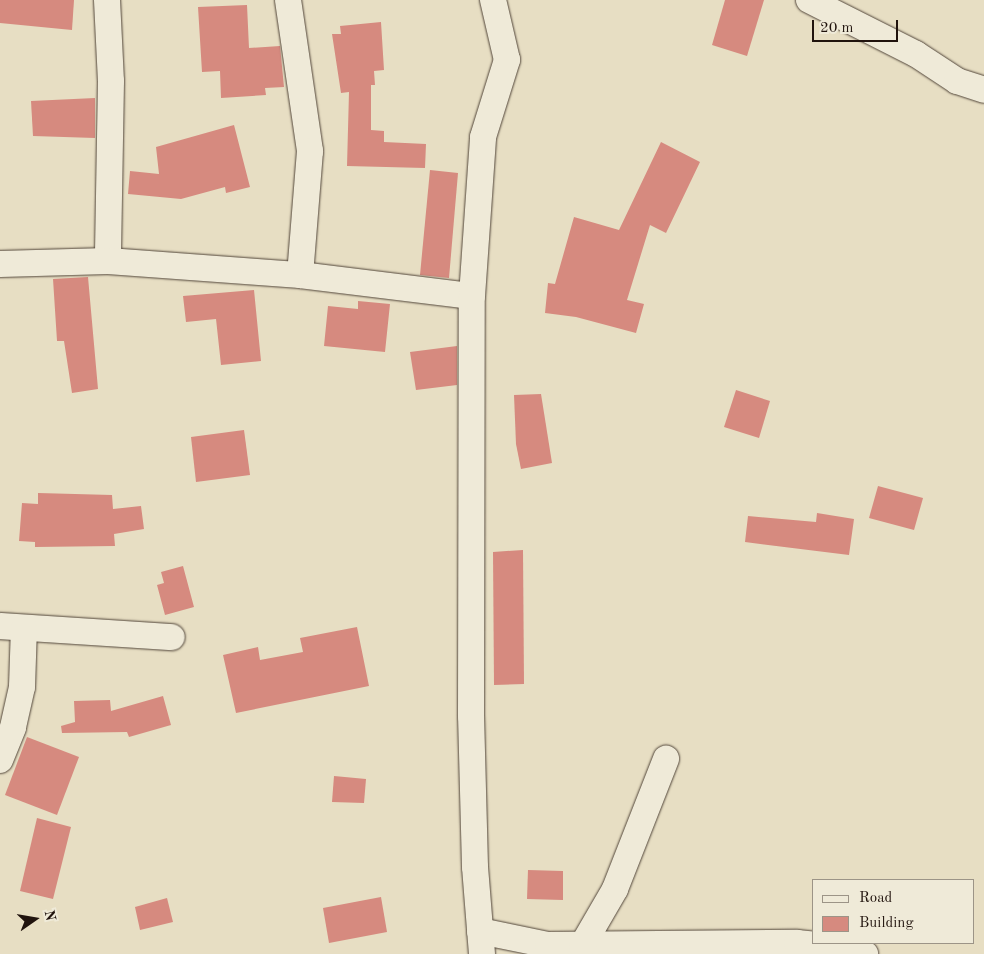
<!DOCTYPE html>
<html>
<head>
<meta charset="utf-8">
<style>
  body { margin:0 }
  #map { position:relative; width:984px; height:954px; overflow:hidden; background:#e7dec3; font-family:"Old Standard TT",serif }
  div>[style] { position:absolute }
  .building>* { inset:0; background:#d68a7f }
  .roads { filter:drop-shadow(0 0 1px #52463a) drop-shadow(0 0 1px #52463a) }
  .minor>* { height:26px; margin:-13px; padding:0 13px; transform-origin:13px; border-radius:13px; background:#efead8 }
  span { translate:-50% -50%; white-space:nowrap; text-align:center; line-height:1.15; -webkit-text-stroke:4px #efead8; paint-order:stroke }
  .legend { position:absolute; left:812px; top:879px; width:162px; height:65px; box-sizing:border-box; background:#efead8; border:1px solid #9c9487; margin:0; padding:6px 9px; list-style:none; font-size:15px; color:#20130d }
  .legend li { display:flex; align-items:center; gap:10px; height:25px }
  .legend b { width:25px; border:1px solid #9c9487 }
  .north { position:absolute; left:10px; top:894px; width:50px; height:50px; -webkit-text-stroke:4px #efead8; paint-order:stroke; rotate:77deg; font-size:14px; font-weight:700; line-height:20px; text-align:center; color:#20130d }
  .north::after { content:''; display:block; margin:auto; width:18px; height:22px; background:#20130d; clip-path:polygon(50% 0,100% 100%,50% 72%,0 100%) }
  .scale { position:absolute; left:812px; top:20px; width:86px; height:22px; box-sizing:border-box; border:2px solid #20130d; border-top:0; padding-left:6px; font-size:15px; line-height:18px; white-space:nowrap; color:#20130d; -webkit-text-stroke:4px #efead8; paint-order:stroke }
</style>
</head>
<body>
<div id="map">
  <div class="building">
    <div style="clip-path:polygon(0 0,74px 0,72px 30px,0 23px)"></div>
    <div style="clip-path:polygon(725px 0,764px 0,747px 56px,712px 45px)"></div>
    <div style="clip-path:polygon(247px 5px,249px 48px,280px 46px,284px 87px,265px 88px,266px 95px,221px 98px,220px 71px,202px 72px,198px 7px)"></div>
    <div style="clip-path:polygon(381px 22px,384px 70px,374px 71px,375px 85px,371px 85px,371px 130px,384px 131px,384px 142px,426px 144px,425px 168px,347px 166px,349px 92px,341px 93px,332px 34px,341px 34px,340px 26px)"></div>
    <div style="clip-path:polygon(95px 98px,95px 138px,33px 136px,31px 101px)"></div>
    <div style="clip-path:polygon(234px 125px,250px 187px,226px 193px,225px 187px,181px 199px,128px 194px,130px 171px,159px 174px,156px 147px)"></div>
    <div style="clip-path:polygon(661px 142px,700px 162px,666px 233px,650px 225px,627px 300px,644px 304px,636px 333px,576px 317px,545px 313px,548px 283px,555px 284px,574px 217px,619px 230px)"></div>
    <div style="clip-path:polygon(430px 170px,458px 173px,449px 278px,420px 275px)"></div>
    <div style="clip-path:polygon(88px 277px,98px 389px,72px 393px,64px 341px,57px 341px,53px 279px)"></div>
    <div style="clip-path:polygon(254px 290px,261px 361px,221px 365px,216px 319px,186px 322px,183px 296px)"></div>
    <div style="clip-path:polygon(358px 301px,390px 304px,385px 352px,324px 346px,328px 306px,358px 309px)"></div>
    <div style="clip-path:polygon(457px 346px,457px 385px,416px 390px,410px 352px)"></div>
    <div style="clip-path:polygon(736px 390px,770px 401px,759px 438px,724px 427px)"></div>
    <div style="clip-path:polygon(541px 394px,552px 463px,521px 469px,516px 444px,514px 395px)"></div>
    <div style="clip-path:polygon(244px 430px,250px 475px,196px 482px,191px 437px)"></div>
    <div style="clip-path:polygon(878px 486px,923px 498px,914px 530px,869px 518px)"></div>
    <div style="clip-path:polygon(38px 493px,112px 495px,113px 509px,141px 506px,144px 529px,114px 534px,115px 546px,35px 547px,35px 542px,19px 541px,22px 503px,38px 504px)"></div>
    <div style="clip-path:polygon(817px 513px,854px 519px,849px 555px,745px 542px,748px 516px,816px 522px)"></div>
    <div style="clip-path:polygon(523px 550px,524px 684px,494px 685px,493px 552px)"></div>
    <div style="clip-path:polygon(183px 566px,194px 607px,165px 615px,157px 585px,164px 583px,161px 572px)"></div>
    <div style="clip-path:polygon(357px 627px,369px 686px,236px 713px,223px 655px,258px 647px,260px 660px,303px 652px,300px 638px)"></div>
    <div style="clip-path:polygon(163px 696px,171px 725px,129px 737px,127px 732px,62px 733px,61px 726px,75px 722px,74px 701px,110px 700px,111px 711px)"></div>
    <div style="clip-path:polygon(27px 737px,79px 757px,57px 815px,5px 795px)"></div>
    <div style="clip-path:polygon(334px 776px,366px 779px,364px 803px,332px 802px)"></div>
    <div style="clip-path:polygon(37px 818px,71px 827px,53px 899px,20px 891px)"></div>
    <div style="clip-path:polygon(528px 870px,563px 871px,563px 900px,527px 899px)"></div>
    <div style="clip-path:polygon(381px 897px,387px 932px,329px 943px,323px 908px)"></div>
    <div style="clip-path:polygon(167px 898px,173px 922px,140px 930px,135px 907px)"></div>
  </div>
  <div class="roads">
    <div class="minor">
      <div style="left:107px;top:0;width:81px;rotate:87.2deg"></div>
      <div style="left:111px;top:81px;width:180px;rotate:91deg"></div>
      <div style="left:288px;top:0;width:153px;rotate:81.7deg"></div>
      <div style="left:310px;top:151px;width:124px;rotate:94.6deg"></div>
      <div style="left:809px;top:0;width:120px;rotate:26.8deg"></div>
      <div style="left:916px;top:54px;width:49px;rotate:33.4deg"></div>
      <div style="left:957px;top:81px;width:28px;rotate:18deg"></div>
      <div style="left:0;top:264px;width:108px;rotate:-1.6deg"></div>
      <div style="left:108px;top:261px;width:193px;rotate:4.2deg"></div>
      <div style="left:300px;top:275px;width:173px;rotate:7deg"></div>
      <div style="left:0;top:626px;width:172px;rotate:3.7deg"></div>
      <div style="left:0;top:760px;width:35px;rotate:-68deg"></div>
      <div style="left:13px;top:727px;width:41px;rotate:-77.3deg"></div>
      <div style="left:22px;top:687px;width:59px;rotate:-88.1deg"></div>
      <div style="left:480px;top:931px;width:69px;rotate:11.6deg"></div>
      <div style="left:548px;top:945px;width:249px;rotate:-0.5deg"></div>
      <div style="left:797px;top:943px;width:40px;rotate:5.7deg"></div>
      <div style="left:837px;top:947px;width:29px;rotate:14deg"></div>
      <div style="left:582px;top:946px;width:66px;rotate:-59.9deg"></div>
      <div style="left:615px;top:889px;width:140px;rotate:-68.6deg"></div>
      <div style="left:482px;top:954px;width:87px;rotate:-94.6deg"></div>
      <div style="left:475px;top:867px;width:151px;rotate:-91.5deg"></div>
      <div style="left:471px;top:716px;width:420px;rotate:-89.9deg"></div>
      <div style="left:472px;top:296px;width:159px;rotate:-86deg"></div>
      <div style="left:483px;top:137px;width:81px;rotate:-72.7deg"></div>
      <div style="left:507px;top:60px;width:62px;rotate:-103.1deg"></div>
    </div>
  </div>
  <ul class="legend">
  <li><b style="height:6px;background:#efead8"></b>Road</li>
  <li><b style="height:14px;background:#d68a7f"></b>Building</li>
  </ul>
  <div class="north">N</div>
  <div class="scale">20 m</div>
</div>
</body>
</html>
